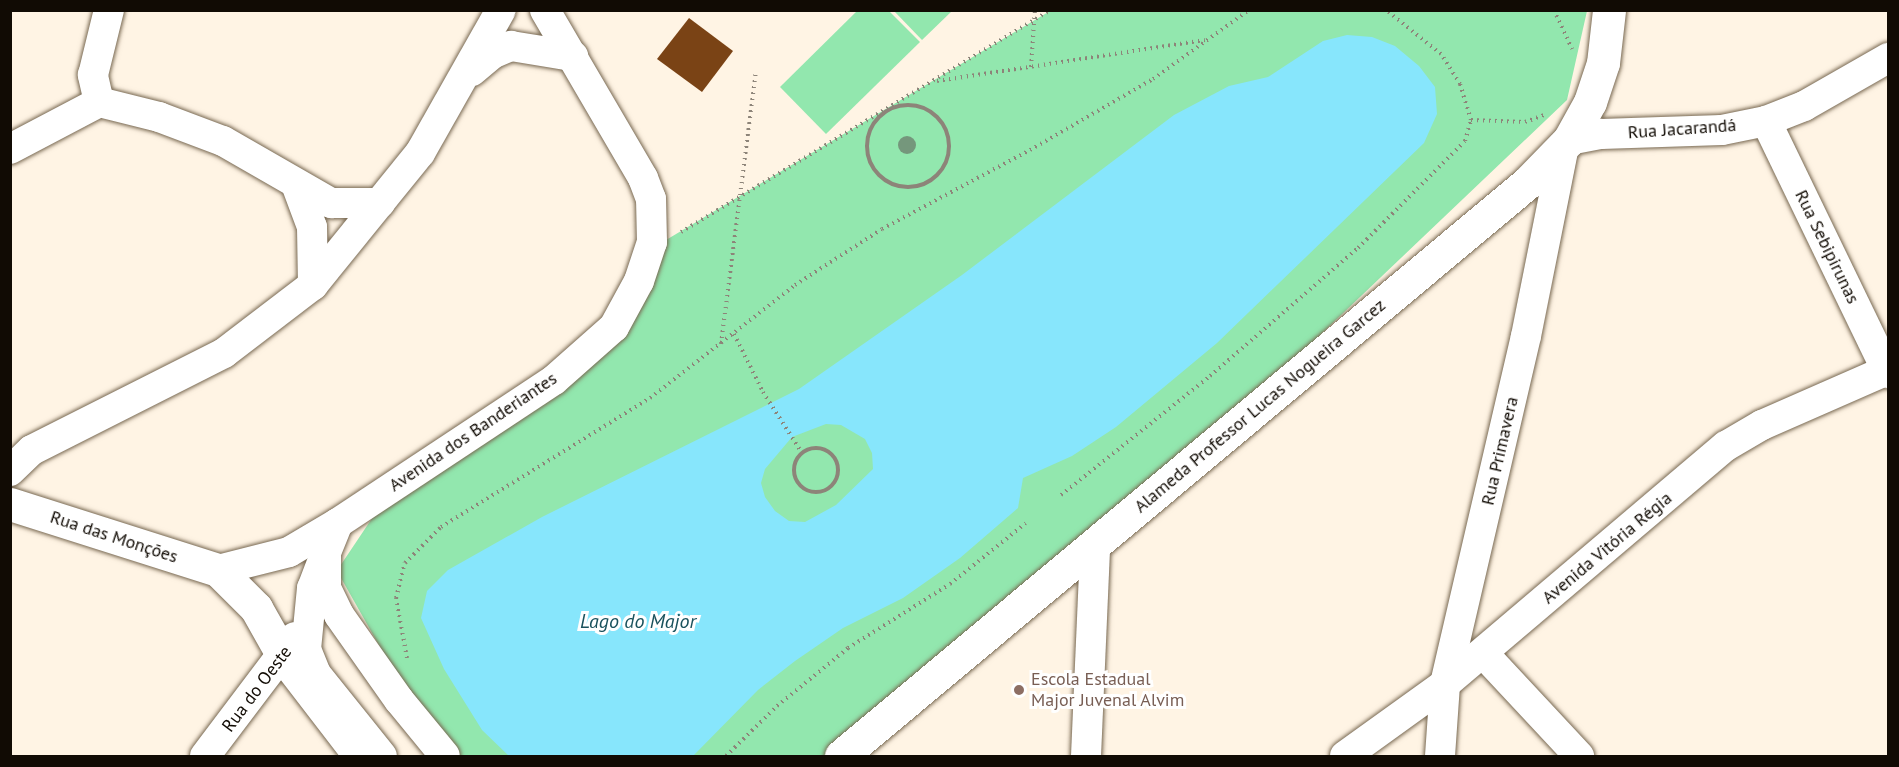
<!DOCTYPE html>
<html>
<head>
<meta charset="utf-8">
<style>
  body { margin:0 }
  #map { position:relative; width:1899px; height:767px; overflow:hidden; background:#fff4e4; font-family:"PT Sans",sans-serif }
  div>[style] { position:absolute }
  .green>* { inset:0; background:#92e7ae }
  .water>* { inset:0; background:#87e6fc }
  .building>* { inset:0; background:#7a4315 }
  .path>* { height:4px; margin-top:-2px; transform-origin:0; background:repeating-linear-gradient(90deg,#8d8479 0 1.5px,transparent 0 6px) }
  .path>.ring { margin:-2px; padding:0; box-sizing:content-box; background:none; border:4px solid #8d8479; border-radius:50% }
  .roads { filter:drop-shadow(0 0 2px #786851) drop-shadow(0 0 2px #786851) }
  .minor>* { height:30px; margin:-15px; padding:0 15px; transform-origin:15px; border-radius:15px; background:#fff }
  .secondary>* { height:33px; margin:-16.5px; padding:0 16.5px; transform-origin:16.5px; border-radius:16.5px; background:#fff }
  .trees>* { width:18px; height:18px; margin:-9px; border-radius:50%; background:#75977c }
  .dots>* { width:16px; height:16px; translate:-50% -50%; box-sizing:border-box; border:3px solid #fff; border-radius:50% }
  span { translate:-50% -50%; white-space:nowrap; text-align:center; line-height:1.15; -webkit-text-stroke:6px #fff; paint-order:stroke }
  .street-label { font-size:18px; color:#110b04 }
  .education-label { font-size:18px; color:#785e54 }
  .left { translate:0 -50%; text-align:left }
  .water-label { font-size:20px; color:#1a525d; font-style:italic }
  .frame { position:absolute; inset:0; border:12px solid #110b04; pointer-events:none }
</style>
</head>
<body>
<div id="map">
  <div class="green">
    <div style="clip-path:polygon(858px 10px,889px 11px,920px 42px,826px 134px,780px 87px)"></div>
    <div style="clip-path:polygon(894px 11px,952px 11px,922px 40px)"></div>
    <div style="clip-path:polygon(1050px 11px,1587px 11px,1567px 100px,1277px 376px,839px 756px,452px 756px,411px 702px,341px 578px,328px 584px,391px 490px,556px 384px,656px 246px)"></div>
  </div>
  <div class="water">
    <div style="clip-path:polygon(evenodd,1347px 35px,1372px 37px,1395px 46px,1419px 66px,1435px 87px,1437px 114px,1424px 143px,1217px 343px,1116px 427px,1072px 456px,1023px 478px,1018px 508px,960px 558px,903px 598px,843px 628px,795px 661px,758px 690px,693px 756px,509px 756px,482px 730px,444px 669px,421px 618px,427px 591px,448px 570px,542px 517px,799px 389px,962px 275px,1174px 115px,1229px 86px,1268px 77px,1323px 41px,1347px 35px,826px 424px,841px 425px,865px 439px,872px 453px,873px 469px,836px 505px,805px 522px,789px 521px,775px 511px,765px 497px,761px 483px,765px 469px,792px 437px,826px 424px)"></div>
  </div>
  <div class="building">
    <div style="clip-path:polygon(689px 18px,733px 51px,702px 92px,657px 59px)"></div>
  </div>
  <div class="path">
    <div style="left:1554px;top:10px;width:43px;rotate:65.2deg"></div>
    <div style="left:1031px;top:67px;width:57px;rotate:-86deg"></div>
    <div style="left:937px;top:81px;width:271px;rotate:-8.7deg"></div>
    <div class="ring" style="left:867px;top:105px;width:78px;height:78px"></div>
    <div style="left:1471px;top:120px;width:54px;rotate:2.1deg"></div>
    <div style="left:1525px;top:122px;width:23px;rotate:-20deg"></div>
    <div style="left:681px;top:232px;width:431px;rotate:-31deg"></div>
    <div style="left:734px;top:334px;width:65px;rotate:63.4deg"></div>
    <div style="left:763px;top:392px;width:72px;rotate:57.4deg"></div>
    <div style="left:721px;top:344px;width:275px;rotate:-82.7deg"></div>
    <div class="ring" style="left:794px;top:448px;width:40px;height:40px"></div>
    <div style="left:1061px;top:495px;width:191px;rotate:-38.6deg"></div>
    <div style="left:1210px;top:376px;width:196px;rotate:-40.9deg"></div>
    <div style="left:1358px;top:248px;width:151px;rotate:-45deg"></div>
    <div style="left:1465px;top:141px;width:22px;rotate:-74deg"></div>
    <div style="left:1471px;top:120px;width:38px;rotate:-107deg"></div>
    <div style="left:1460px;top:84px;width:36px;rotate:-122deg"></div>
    <div style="left:1441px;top:54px;width:70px;rotate:-141.3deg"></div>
    <div style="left:407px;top:658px;width:61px;rotate:-100.4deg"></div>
    <div style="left:396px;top:598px;width:36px;rotate:-76deg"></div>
    <div style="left:405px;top:563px;width:51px;rotate:-45deg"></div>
    <div style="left:441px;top:527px;width:246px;rotate:-31.7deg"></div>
    <div style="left:650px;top:398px;width:184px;rotate:-37.9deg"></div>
    <div style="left:795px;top:285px;width:103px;rotate:-32.8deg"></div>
    <div style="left:882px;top:229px;width:168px;rotate:-28.1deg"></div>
    <div style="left:1030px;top:150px;width:142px;rotate:-30deg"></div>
    <div style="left:1153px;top:79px;width:118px;rotate:-35.7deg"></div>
    <div style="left:726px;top:756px;width:71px;rotate:-44.4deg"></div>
    <div style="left:777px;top:706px;width:92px;rotate:-39.2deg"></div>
    <div style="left:848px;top:648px;width:120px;rotate:-32.1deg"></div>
    <div style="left:950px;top:584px;width:97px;rotate:-38.8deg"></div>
  </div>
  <div class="roads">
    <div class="minor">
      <div style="left:472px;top:71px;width:26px;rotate:-40deg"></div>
      <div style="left:492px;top:54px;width:21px;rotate:-23deg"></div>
      <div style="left:511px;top:46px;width:63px;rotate:9.2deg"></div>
      <div style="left:99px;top:102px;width:62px;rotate:14deg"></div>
      <div style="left:159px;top:117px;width:68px;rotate:20.6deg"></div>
      <div style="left:223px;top:141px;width:125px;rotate:29.9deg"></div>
      <div style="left:331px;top:203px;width:49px"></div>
      <div style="left:99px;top:102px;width:28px;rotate:-103deg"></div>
      <div style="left:93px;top:75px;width:67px;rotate:-76.2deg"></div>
      <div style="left:1766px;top:121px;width:280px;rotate:64.2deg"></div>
      <div style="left:1569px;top:140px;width:33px;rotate:-11deg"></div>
      <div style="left:1601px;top:134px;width:121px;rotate:-1.9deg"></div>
      <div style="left:1722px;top:130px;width:45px;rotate:-11.6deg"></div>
      <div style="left:1766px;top:121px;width:41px;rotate:-21.5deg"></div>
      <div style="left:1804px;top:106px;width:97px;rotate:-29.7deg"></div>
      <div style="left:10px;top:149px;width:101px;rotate:-27.8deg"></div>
      <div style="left:296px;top:184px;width:46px;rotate:69.6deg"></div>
      <div style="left:312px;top:227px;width:58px;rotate:89deg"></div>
      <div style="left:10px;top:471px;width:30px;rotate:-44deg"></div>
      <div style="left:32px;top:450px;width:215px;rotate:-26.8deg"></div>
      <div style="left:224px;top:353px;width:112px;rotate:-37.4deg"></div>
      <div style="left:313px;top:285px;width:170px;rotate:-51deg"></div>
      <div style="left:420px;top:153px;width:164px;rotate:-60.5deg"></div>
      <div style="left:338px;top:523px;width:31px;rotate:112deg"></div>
      <div style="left:326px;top:552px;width:36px;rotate:90deg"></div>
      <div style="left:326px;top:588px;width:30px;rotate:64deg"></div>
      <div style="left:339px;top:615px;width:104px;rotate:54.8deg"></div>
      <div style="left:399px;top:700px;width:72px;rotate:50.6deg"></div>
      <div style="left:321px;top:565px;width:25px;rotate:111deg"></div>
      <div style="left:312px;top:588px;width:61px;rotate:95.6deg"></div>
      <div style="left:306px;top:649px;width:27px;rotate:68deg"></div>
      <div style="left:316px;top:674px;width:105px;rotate:51.2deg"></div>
      <div style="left:218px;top:570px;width:73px;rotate:-14.2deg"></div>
      <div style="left:289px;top:552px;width:57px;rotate:-30.6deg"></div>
      <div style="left:338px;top:523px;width:259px;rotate:-33.5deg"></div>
      <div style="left:554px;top:380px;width:80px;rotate:-41.5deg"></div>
      <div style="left:614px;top:327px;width:52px;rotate:-61.5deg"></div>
      <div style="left:639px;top:281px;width:41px;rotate:-71.6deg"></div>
      <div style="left:652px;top:242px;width:43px;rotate:-91.3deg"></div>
      <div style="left:651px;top:199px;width:22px;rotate:-111deg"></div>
      <div style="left:643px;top:178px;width:194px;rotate:-120.3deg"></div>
      <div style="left:1483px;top:653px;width:141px;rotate:47deg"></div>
      <div style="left:205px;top:756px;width:149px;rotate:-52.9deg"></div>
      <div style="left:1086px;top:756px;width:210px;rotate:-87.5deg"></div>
      <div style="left:1345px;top:756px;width:123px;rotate:-35.8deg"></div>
      <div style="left:1445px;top:684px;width:368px;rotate:-40.3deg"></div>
      <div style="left:1726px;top:446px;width:42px;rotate:-30.3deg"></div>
      <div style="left:1762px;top:425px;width:137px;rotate:-23.7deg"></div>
      <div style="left:1440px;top:756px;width:72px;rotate:-86deg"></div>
      <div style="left:1445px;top:684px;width:357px;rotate:-76.9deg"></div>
      <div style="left:1526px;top:336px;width:195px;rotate:-78.7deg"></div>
    </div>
    <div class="secondary">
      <div style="left:10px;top:504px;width:218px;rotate:17.6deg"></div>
      <div style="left:218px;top:570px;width:54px;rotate:45deg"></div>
      <div style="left:256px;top:608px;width:55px;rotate:60.6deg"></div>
      <div style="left:283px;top:656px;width:126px;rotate:52.4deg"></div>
      <div style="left:841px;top:756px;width:894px;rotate:-39.87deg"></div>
      <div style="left:1527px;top:183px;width:60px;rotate:-45.7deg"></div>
      <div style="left:1569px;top:140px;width:43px;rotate:-61.1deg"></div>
      <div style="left:1590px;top:102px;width:41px;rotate:-71.6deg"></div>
      <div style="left:1603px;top:63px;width:53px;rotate:-83.5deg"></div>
    </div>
  </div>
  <div class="trees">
    <div style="left:907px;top:145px"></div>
  </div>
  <div class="dots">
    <div style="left:1019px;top:690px;background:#8d6e63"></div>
  </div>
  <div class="street-label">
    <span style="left:1682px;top:129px;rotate:-4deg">Rua Jacarandá</span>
    <span style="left:1827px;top:247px;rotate:64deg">Rua Sebipirunas</span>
    <span style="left:1260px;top:406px;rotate:-40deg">Alameda Professor Lucas Nogueira Garcez</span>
    <span style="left:473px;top:432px;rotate:-34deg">Avenida dos Banderiantes</span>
    <span style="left:1500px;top:451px;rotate:-77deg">Rua Primavera</span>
    <span style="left:114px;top:537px;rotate:18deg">Rua das Monções</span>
    <span style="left:1607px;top:548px;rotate:-40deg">Avenida Vitória Régia</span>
    <span style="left:257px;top:689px;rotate:-53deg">Rua do Oeste</span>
  </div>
  <div class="education-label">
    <span class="left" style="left:1031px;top:690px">Escola Estadual<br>Major Juvenal Alvim</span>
  </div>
  <div class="water-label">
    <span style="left:638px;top:621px">Lago do Major</span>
  </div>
  <div class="frame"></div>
</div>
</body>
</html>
